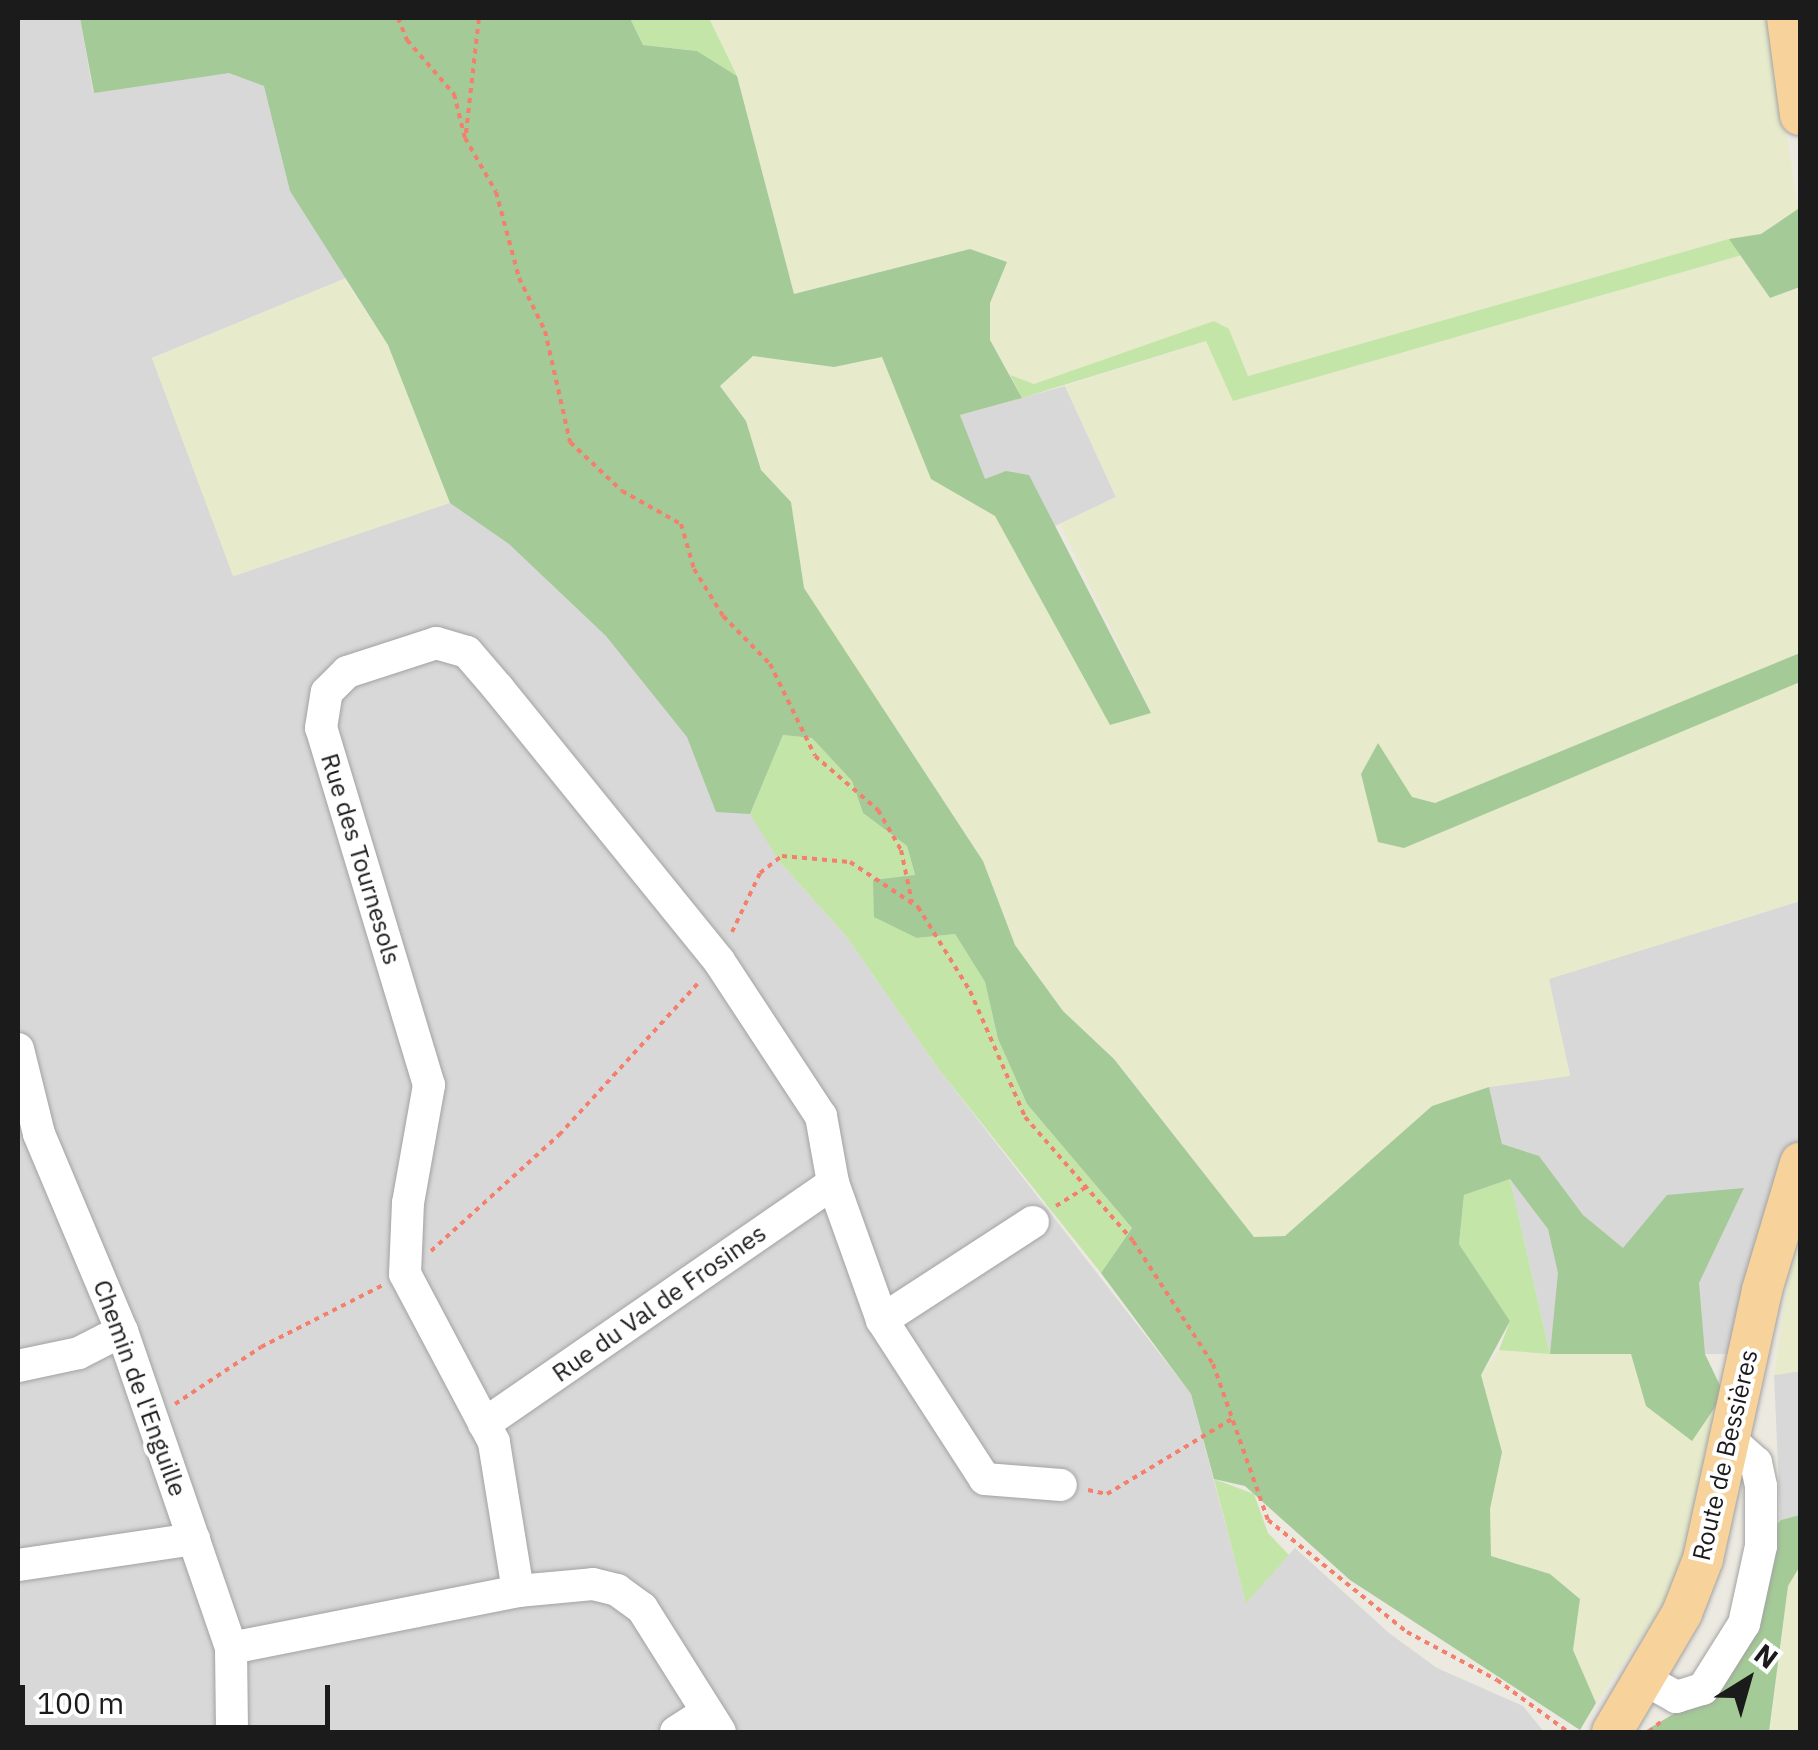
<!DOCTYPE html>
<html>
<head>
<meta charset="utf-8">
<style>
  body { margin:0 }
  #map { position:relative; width:1818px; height:1750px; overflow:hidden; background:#ece9e1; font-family:"IBM Plex Sans",sans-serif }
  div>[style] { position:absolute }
  .residential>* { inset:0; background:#d9d8d8 }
  .farmland>* { inset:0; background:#e7ebcc }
  .grass>* { inset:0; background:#c4e5a8 }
  .forest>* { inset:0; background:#a4ca97 }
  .path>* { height:4px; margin-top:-2px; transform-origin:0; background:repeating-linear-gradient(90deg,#f37f6c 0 5px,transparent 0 10px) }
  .roads { filter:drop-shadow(0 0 2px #a2a2a2) drop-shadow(0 0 2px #a2a2a2) }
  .minor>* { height:32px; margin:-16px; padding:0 16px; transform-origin:16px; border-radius:16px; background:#fff }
  .major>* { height:40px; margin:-20px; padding:0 20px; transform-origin:20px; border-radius:20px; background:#f7d39b }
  span { translate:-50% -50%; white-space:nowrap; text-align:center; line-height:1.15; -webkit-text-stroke:8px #fff; paint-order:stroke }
  .street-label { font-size:25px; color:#1b1b1b }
  .frame { position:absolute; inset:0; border:20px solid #1b1b1b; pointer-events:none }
  .north { position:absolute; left:1698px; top:1630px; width:100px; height:100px; -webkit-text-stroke:8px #fff; paint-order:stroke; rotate:37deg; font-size:28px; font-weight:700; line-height:40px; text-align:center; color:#1b1b1b }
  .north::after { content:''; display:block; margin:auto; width:35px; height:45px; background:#1b1b1b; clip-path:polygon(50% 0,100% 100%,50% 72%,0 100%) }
  .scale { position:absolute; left:20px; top:1685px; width:310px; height:45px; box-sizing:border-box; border:5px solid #1b1b1b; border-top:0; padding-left:12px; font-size:30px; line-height:35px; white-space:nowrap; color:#1b1b1b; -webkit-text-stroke:8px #fff; paint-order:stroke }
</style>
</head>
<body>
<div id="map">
  <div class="residential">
    <div style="clip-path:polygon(18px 18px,80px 18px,93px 92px,295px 18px,383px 263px,152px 358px,234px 576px,463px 498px,551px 453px,779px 861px,846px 936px,940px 1071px,1191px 1394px,1246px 1602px,1295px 1548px,1389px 1633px,1437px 1668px,1523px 1706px,1544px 1732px,18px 1732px)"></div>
    <div style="clip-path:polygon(1065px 386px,1116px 497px,1034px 536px,985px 480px,960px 415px)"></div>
    <div style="clip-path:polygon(1800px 901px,1800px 1145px,1786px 1147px,1727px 1354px,1550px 1354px,1489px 1087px,1570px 1075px,1548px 979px)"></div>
    <div style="clip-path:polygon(1800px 1371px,1800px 1553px,1782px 1558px,1774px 1375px)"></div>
  </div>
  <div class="farmland">
    <div style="clip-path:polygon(709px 18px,1769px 18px,1798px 209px,1761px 234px,1248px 377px,1229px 329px,1033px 384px,1010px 375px,990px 340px,990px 303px,1006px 262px,969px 249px,794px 294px,737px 76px)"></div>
    <div style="clip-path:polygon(1742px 255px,1770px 298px,1800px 288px,1800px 653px,1435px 803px,1412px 797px,1378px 744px,1361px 774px,1404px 848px,1799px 681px,1800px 901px,1549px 979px,1570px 1076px,1489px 1087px,1432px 1106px,1285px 1236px,1254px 1237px,1115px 1059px,1063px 1011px,1015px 945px,983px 861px,803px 588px,791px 502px,761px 470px,746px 421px,720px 386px,753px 356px,834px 367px,882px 357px,931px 478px,995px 516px,1111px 725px,1151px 712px,1060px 524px,1116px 497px,1065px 386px,1207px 341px,1234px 401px)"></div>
    <div style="clip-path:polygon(344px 279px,388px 345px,450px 503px,233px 576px,152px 358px)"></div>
    <div style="clip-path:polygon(1800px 1226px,1800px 1371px,1774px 1375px,1793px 1250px)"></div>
    <div style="clip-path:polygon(1499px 1350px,1632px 1354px,1646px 1406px,1724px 1394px,1714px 1459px,1669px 1596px,1596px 1703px,1573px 1650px,1580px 1598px,1550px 1574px,1491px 1556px,1490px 1509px,1502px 1452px,1481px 1375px)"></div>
    <div style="clip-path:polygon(1800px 1566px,1800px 1732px,1770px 1732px,1788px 1586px)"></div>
  </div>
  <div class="grass">
    <div style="clip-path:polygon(630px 18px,709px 18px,737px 76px,697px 51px,643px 45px)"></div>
    <div style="clip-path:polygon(1729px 239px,1742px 255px,1233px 401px,1206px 341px,1022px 398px,1010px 375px,1034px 384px,1214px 321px,1229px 329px,1248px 376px)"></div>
    <div style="clip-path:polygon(783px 735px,812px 738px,852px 781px,863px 813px,907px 846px,915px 876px,917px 938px,955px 934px,985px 982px,998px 1039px,1027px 1104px,1132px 1228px,1101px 1273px,940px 1071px,846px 936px,779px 861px,750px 814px)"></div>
    <div style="clip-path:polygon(1510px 1179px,1550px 1354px,1499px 1350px,1510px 1321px,1459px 1244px,1464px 1195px)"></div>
    <div style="clip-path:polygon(1214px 1479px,1254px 1494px,1268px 1533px,1289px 1555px,1246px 1603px)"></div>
  </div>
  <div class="forest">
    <div style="clip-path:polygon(80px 18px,630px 18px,643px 45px,697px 51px,737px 76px,794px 294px,970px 249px,1007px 262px,990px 303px,990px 340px,1022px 398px,960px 415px,985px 479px,1006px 471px,1029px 475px,1151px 713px,1110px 725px,995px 516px,931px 479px,882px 357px,834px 367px,753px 356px,720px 386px,746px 421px,761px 470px,791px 502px,804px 588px,983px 861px,1015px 945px,1063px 1011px,1114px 1059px,1254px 1237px,1285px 1236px,1432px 1106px,1489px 1087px,1502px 1144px,1539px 1156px,1583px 1215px,1623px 1248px,1667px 1195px,1744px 1188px,1699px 1283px,1705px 1354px,1724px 1394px,1692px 1441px,1646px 1406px,1631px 1354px,1550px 1354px,1558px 1273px,1548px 1229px,1510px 1179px,1464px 1195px,1459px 1244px,1510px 1321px,1481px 1375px,1502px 1452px,1490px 1509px,1491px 1556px,1550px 1574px,1580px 1599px,1573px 1650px,1596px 1703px,1580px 1730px,1350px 1580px,1245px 1486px,1214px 1479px,1191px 1394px,1101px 1273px,1132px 1228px,1027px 1104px,998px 1039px,985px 982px,955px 934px,917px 938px,874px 917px,873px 880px,915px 875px,907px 846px,863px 813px,852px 781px,812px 738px,783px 735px,750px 814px,716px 812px,687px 737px,606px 636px,509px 544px,450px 503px,388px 345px,290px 191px,264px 86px,229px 73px,94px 93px)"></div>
    <div style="clip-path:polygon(1798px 209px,1800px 287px,1770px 298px,1729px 239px,1761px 234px)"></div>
    <div style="clip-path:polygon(1800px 653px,1800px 682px,1404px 848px,1378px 842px,1361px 774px,1378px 743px,1412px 797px,1435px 803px)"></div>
    <div style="clip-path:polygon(1800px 1515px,1800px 1566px,1788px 1586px,1769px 1732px,1643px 1732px,1687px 1706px,1767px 1536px,1781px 1520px)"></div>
  </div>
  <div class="path">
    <div style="left:398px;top:18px;width:24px;rotate:68deg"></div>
    <div style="left:407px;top:40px;width:72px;rotate:49deg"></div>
    <div style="left:454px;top:94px;width:45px;rotate:76deg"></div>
    <div style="left:465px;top:138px;width:62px;rotate:60.1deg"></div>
    <div style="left:496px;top:192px;width:89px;rotate:75deg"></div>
    <div style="left:519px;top:278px;width:59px;rotate:63.9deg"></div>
    <div style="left:545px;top:331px;width:114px;rotate:77.3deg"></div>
    <div style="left:570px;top:442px;width:71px;rotate:43.3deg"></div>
    <div style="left:622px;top:491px;width:68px;rotate:29.2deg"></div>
    <div style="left:681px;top:524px;width:47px;rotate:73.9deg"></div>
    <div style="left:694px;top:569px;width:55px;rotate:58.3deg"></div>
    <div style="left:723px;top:616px;width:67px;rotate:45.6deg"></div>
    <div style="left:770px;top:664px;width:102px;rotate:63.9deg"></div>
    <div style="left:815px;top:756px;width:83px;rotate:40.6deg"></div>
    <div style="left:878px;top:810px;width:46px;rotate:60.1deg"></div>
    <div style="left:901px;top:850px;width:53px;rotate:78.1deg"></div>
    <div style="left:466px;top:133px;width:116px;rotate:-83.6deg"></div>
    <div style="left:732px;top:932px;width:65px;rotate:-64.6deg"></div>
    <div style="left:760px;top:873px;width:28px;rotate:-38deg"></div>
    <div style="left:782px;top:856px;width:68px;rotate:5deg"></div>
    <div style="left:850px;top:862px;width:82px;rotate:33.5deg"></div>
    <div style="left:918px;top:907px;width:99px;rotate:58.2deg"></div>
    <div style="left:970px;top:991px;width:137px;rotate:66.4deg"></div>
    <div style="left:1025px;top:1117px;width:164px;rotate:48.9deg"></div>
    <div style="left:1133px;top:1241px;width:147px;rotate:57deg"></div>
    <div style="left:1213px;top:1364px;width:165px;rotate:70.6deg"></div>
    <div style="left:1268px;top:1520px;width:179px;rotate:38.9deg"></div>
    <div style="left:1407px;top:1632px;width:102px;rotate:28.1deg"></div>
    <div style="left:1497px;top:1680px;width:88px;rotate:36.2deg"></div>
    <div style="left:1056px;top:1206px;width:36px;rotate:-32deg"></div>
    <div style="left:431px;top:1251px;width:173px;rotate:-42.2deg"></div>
    <div style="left:559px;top:1135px;width:209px;rotate:-47.5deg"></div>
    <div style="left:175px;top:1404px;width:103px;rotate:-33.5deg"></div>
    <div style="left:261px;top:1347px;width:137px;rotate:-26.9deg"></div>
    <div style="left:1088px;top:1490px;width:19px;rotate:12deg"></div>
    <div style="left:1107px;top:1494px;width:146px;rotate:-31deg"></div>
    <div style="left:1649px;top:1732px;width:18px;rotate:-41deg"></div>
  </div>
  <div class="roads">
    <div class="minor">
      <div style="left:18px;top:1049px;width:88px;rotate:76.1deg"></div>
      <div style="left:39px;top:1134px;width:214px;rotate:67.2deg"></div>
      <div style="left:122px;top:1331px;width:335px;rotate:71deg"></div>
      <div style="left:231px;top:1648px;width:84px;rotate:89.3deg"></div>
      <div style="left:882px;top:1320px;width:180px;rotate:-33deg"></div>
      <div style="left:18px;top:1366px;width:62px;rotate:-12deg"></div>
      <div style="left:79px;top:1353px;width:48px;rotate:-27.1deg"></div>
      <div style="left:484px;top:1424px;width:424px;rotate:-34.6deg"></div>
      <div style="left:18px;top:1565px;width:178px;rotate:-8.4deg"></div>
      <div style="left:518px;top:1591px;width:151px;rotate:-99.2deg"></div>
      <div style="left:494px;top:1442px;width:190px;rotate:-117.9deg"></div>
      <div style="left:405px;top:1274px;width:71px;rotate:-87.6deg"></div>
      <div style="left:408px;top:1203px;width:120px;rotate:-79.9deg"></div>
      <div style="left:429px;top:1085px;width:373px;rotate:-106.8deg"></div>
      <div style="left:321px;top:728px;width:36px;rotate:-81deg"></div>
      <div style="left:327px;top:692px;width:28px;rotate:-45deg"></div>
      <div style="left:347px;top:672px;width:94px;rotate:-18deg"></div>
      <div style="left:436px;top:643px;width:32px;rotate:16deg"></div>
      <div style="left:467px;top:652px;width:48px;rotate:49.3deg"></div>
      <div style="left:498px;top:688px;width:351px;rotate:51deg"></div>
      <div style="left:719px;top:961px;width:186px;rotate:56.7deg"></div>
      <div style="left:821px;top:1116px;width:68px;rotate:79.8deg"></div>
      <div style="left:833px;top:1183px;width:145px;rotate:70.3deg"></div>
      <div style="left:882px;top:1320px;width:189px;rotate:57.1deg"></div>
      <div style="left:985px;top:1479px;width:76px;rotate:4.5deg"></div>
      <div style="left:231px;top:1648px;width:293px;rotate:-11.2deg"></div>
      <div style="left:518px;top:1591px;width:75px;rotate:-5.3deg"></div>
      <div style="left:593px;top:1584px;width:25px;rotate:14deg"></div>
      <div style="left:617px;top:1590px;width:31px;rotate:36deg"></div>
      <div style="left:642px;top:1608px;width:146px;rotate:57.8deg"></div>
      <div style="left:1644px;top:1679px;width:37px;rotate:29deg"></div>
      <div style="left:1676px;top:1697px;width:28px;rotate:-17deg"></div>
      <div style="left:1703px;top:1689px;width:77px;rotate:-57.8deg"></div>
      <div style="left:1744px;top:1624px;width:80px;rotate:-77.7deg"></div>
      <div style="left:1761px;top:1546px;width:60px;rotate:-90deg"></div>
      <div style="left:1761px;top:1486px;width:24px;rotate:-102deg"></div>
      <div style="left:1756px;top:1463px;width:30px;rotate:-138deg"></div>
      <div style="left:676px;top:1732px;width:37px;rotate:-33deg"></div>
    </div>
    <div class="major">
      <div style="left:1787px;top:18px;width:98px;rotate:82.4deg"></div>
      <div style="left:1612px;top:1732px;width:138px;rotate:-59.5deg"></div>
      <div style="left:1682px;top:1613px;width:58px;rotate:-68.7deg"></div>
      <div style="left:1703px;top:1559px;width:275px;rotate:-77.6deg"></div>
      <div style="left:1762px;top:1290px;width:133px;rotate:-73.3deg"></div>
    </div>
  </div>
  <div class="street-label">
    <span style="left:361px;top:859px;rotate:73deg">Rue des Tournesols</span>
    <span style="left:659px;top:1303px;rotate:-35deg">Rue du Val de Frosines</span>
    <span style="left:140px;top:1388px;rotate:70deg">Chemin de l'Enguille</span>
    <span style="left:1725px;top:1455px;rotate:-77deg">Route de Bessières</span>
  </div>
  <div class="frame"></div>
  <div class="north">N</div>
  <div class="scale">100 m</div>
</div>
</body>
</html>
